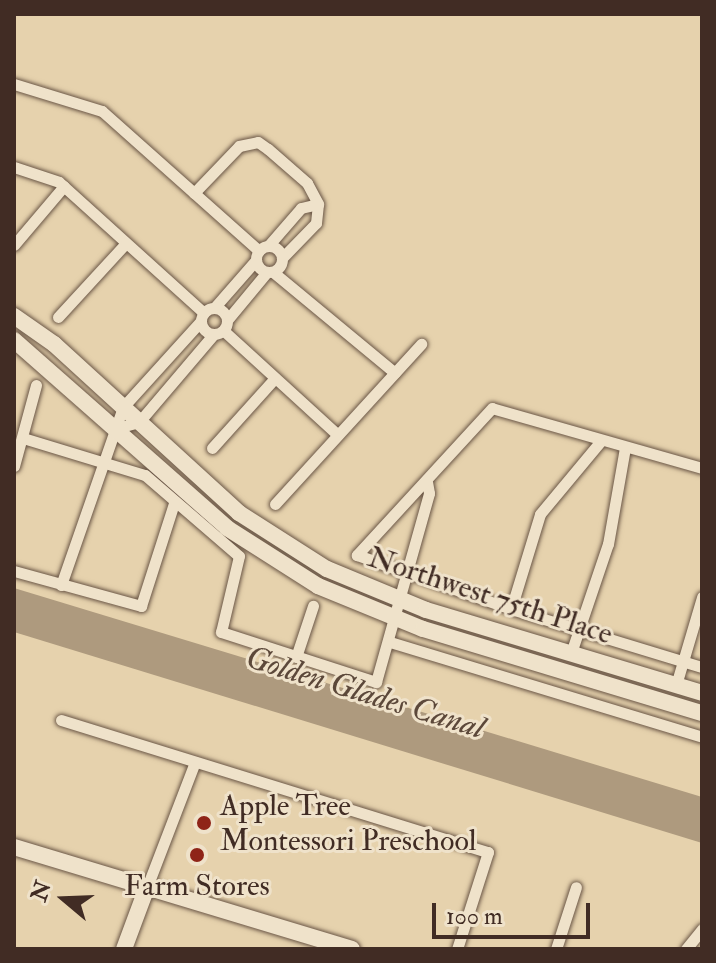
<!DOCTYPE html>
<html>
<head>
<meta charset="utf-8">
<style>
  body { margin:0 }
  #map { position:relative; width:716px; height:963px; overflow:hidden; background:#e6d2ad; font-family:"IM FELL Double Pica",serif }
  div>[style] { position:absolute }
  .water>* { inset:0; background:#ae9a7e }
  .roads { filter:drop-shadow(0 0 2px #6a5646) drop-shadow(0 0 2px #6a5646) }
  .street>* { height:11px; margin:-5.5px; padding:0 5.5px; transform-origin:5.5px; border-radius:5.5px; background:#efe2ca }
  .street>.ring { margin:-5.5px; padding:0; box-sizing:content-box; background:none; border:11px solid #efe2ca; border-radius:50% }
  .secondary>* { height:16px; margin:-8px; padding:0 8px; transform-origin:8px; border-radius:8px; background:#efe2ca }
  .dots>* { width:22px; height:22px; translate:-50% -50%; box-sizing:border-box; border:4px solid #efe2ca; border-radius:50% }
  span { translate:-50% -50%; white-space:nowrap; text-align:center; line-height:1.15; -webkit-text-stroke:6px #efe2ca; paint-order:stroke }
  .street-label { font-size:30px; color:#412c24 }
  .poi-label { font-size:30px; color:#412c24 }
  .left { translate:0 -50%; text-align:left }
  .water-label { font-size:32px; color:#5c483a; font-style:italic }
  .frame { position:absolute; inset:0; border:16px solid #412c24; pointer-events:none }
  .north { position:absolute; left:24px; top:859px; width:80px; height:80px; -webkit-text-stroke:6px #efe2ca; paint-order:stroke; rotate:289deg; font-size:22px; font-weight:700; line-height:32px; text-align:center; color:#412c24 }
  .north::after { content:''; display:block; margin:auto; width:28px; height:36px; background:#412c24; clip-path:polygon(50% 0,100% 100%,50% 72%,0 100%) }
  .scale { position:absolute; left:432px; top:903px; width:158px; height:36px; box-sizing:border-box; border:4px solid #412c24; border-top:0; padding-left:10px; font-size:24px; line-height:28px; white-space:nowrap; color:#412c24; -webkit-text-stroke:6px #efe2ca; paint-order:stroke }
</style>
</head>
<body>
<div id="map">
  <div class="water">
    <div style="clip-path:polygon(14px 588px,702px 797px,702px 843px,14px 632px)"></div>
  </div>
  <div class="roads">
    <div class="street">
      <div style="left:14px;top:84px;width:92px;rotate:17.1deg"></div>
      <div style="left:102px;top:111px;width:210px;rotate:41.7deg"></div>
      <div style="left:14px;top:167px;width:47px;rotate:18.4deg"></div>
      <div style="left:59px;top:182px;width:195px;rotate:42.1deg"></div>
      <div style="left:194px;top:193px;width:65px;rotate:-46.2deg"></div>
      <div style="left:239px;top:146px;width:19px;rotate:-12deg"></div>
      <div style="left:258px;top:142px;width:12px;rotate:35deg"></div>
      <div style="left:268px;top:149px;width:52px;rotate:41.1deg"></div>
      <div style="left:307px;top:183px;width:24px;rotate:62deg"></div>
      <div style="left:318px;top:204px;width:19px;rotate:96deg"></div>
      <div style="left:316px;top:223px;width:49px;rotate:134.2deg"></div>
      <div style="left:14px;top:245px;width:77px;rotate:-49.7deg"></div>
      <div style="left:268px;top:246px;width:50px;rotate:-49deg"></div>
      <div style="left:301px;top:208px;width:17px;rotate:-13deg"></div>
      <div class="ring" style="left:256px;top:246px;width:15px;height:15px"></div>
      <div style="left:273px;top:272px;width:158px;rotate:39.6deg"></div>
      <div class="ring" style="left:201px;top:308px;width:15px;height:15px"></div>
      <div style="left:214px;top:308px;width:64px;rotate:-48.8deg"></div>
      <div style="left:58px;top:317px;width:100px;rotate:-47.4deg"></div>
      <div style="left:228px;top:319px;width:61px;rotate:-50.3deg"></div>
      <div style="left:224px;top:331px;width:154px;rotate:42.4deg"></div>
      <div style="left:117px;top:428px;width:23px;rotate:-15deg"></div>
      <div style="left:139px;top:422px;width:114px;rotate:-49.6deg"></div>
      <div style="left:23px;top:438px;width:127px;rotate:16.9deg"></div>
      <div style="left:145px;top:475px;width:124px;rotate:40.8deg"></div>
      <div style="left:239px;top:556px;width:78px;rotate:103.3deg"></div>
      <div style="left:221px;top:632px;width:163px;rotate:17.9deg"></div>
      <div style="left:376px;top:682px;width:196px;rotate:-74.3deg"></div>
      <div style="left:429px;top:493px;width:11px;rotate:-100deg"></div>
      <div style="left:212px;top:448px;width:94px;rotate:-48deg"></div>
      <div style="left:14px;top:466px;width:84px;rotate:-74.8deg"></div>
      <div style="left:702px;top:468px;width:218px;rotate:-164.1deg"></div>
      <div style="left:492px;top:408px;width:200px;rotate:132.6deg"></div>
      <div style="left:357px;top:555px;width:163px;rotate:19.3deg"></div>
      <div style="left:511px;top:609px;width:200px;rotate:16.9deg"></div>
      <div style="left:275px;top:504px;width:217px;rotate:-47.6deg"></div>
      <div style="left:14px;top:571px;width:132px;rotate:15.4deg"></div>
      <div style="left:141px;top:606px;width:108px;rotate:-72.2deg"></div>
      <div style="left:61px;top:585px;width:188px;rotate:-70.8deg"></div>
      <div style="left:123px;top:407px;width:116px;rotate:-47.8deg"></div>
      <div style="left:511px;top:609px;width:99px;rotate:-73deg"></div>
      <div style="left:540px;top:514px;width:94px;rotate:-50.2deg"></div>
      <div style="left:390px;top:642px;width:326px;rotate:16.9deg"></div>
      <div style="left:571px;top:653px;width:115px;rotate:-71.3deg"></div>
      <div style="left:608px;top:544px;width:97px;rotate:-80deg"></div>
      <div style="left:296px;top:657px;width:54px;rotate:-71.6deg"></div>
      <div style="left:676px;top:685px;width:92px;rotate:-73.5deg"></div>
      <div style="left:61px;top:720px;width:447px;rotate:17.2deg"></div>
      <div style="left:488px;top:852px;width:102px;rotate:107.7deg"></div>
      <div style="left:147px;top:887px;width:134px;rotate:-69deg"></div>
      <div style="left:556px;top:949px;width:65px;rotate:-72.1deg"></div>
      <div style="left:686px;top:949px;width:26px;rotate:-51deg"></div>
    </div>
    <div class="secondary">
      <div style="left:14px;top:316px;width:49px;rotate:35deg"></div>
      <div style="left:54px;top:344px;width:251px;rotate:42.4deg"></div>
      <div style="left:239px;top:513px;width:104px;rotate:32.5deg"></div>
      <div style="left:327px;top:569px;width:107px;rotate:22.5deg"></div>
      <div style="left:426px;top:610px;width:288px;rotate:16.7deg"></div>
      <div style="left:14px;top:340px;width:284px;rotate:41.4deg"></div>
      <div style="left:227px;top:528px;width:108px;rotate:32.5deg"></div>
      <div style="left:318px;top:586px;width:113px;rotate:22.3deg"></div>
      <div style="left:423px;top:629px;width:291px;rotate:16.8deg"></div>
      <div style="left:14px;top:847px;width:353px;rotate:16.8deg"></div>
      <div style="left:124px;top:949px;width:66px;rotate:-69.6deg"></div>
    </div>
  </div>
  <div class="dots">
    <div style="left:204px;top:823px;background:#8f2418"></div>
    <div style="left:197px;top:855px;background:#8f2418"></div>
  </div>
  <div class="street-label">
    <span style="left:490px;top:596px;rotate:18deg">Northwest 75th Place</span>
  </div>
  <div class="poi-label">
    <span class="left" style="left:220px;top:823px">Apple Tree<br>Montessori Preschool</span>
    <span style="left:197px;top:886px">Farm Stores</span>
  </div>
  <div class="water-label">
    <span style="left:365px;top:693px;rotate:17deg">Golden Glades Canal</span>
  </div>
  <div class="frame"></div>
  <div class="north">N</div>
  <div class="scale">100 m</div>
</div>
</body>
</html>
